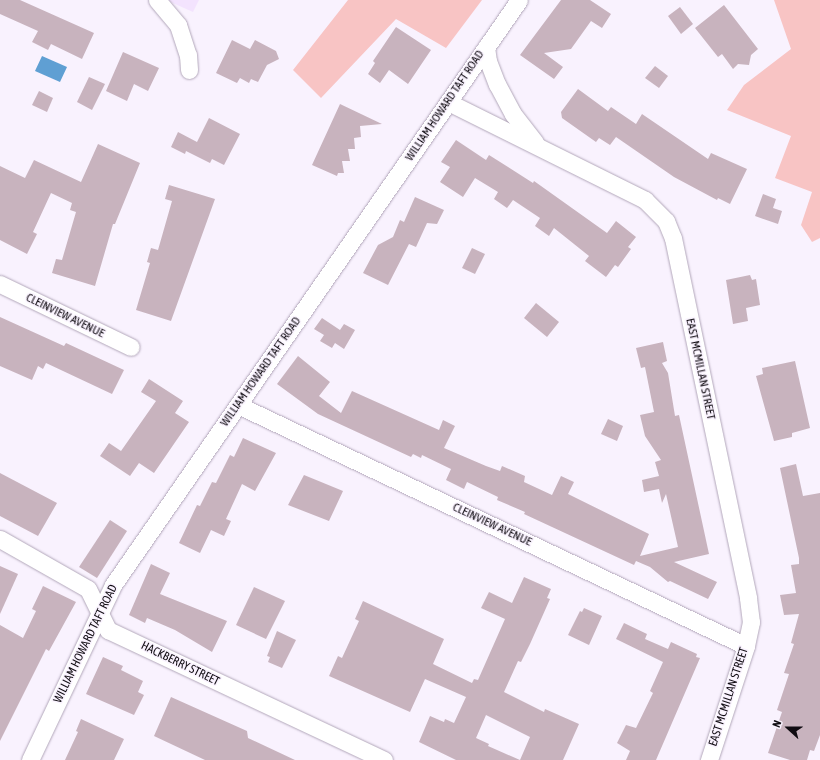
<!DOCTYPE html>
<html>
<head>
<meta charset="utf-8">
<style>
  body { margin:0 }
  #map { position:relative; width:820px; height:760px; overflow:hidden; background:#f9f2fe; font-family:"Asap Condensed",sans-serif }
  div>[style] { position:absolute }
  .built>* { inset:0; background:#f3e3fe }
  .green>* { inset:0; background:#f8c4c4 }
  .water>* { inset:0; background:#5f9fd3 }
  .building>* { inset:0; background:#c8b3be }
  .roads { filter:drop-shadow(0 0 1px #b2a7ba) drop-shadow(0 0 1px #b2a7ba) }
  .minor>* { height:17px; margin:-8.5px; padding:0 8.5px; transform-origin:8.5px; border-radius:8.5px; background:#fff }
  span { translate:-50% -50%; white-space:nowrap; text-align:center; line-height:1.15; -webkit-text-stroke:3px #f9f2fe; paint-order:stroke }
  .street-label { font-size:12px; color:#100c12 }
  .north { position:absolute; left:768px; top:708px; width:40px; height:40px; -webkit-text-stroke:3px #f9f2fe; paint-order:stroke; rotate:291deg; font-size:11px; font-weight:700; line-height:16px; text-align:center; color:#100c12 }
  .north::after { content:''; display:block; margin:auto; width:14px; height:18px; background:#100c12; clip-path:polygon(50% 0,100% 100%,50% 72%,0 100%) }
</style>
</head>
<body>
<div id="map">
  <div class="built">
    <div style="clip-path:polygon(166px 0,199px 0,193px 12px)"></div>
  </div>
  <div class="green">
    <div style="clip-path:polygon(348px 0,482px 0,446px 48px,396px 19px,321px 98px,293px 70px)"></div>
    <div style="clip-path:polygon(774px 0,820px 0,820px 238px,812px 242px,801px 225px,812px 192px,775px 178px,791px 136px,727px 110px,744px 85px,791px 49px)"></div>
  </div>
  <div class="water">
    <div style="clip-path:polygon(42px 56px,67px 67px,60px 82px,35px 71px)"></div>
  </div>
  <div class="building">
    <div style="clip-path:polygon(0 0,20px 0,94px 33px,82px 59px,51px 44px,48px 50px,32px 42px,38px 31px,0 14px)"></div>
    <div style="clip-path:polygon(561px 0,590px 0,611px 14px,602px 28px,591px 21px,571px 49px,544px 53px,563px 67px,554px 79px,520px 55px)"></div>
    <div style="clip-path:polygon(724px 5px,758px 49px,751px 55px,749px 65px,738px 64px,733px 69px,722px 54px,718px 57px,695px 28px)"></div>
    <div style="clip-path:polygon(680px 7px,693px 24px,681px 34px,668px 16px)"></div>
    <div style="clip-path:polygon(396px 27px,431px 50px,408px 84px,389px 70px,380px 83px,368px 74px,375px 63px,373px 61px)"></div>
    <div style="clip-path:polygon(232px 40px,250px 49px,255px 40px,276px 51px,279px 59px,267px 65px,258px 82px,251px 79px,249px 83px,240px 78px,237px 83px,216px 73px)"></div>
    <div style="clip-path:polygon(123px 52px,159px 68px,148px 91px,134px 84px,127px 101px,106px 91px)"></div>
    <div style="clip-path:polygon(655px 66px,668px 76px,659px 88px,645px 78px)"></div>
    <div style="clip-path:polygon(89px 77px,105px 84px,92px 110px,77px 102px)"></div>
    <div style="clip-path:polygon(578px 89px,608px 111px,611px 107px,636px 124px,642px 114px,708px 159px,711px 153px,747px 169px,730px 204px,718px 198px,717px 200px,674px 177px,616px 137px,610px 145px,599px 138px,596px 142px,562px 118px,561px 112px)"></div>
    <div style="clip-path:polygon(39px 91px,53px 98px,47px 112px,32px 105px)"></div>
    <div style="clip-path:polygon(340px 104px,382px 124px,360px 126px,361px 137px,354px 138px,355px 149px,348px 149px,350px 161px,342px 161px,344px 173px,338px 173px,337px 176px,312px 165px)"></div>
    <div style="clip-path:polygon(209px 118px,240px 134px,224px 165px,212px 159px,210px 163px,186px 151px,185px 154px,171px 147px,178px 132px,197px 142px)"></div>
    <div style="clip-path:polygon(456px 140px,486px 160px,489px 155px,533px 183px,534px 181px,607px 233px,616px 221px,636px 237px,628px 247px,631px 249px,618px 267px,615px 265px,606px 277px,585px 261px,589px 256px,554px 228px,549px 236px,535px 226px,540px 218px,513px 200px,507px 208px,494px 199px,498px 192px,475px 178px,463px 197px,440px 182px,450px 167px,441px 162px)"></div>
    <div style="clip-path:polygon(98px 144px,140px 163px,115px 224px,113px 224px,95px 286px,52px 273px,56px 259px,62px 260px,76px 212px,70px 210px,72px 203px,51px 193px,33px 232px,37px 234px,27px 254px,0 240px,0 166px,25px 178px,34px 160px,81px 182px)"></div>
    <div style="clip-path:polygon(169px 185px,215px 199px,171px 321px,136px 310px,150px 263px,147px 262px,151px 248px,158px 250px,172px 201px,165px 199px)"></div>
    <div style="clip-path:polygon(763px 194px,776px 199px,773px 208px,782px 211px,778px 224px,755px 216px)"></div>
    <div style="clip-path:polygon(415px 197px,444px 210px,437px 224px,427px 223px,416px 247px,409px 244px,388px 285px,363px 273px,378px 245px,393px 237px,400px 220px,404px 222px)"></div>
    <div style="clip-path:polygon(472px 248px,485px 254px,475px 274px,462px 268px)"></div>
    <div style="clip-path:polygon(750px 275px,752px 280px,756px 279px,760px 305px,746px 308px,748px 321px,733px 324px,726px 280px)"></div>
    <div style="clip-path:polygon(536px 303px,559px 322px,547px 337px,524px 318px)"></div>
    <div style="clip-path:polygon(0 317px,64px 346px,66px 343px,124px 370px,112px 394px,46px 363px,43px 369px,38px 366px,32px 380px,0 366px)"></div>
    <div style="clip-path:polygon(322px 318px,340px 330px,344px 324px,355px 330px,344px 349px,335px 343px,332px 348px,320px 341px,324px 335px,314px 329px)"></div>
    <div style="clip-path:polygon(663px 342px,667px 361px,662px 363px,668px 373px,675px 416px,679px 415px,709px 554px,674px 562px,717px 582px,708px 599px,670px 581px,668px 582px,650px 567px,636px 561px,634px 565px,524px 514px,525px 512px,497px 500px,498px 497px,467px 482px,464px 489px,446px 480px,451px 469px,422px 455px,421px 458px,413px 454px,411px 457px,318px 414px,277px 384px,298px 356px,330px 382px,319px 396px,341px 413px,352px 391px,439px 430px,443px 420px,455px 426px,444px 448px,486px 466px,500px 471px,502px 466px,525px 476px,524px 482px,552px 495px,561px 476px,574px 482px,568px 494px,649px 534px,640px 556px,678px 547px,666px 494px,662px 503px,659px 489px,644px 492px,642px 480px,659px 476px,655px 462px,661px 460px,645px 436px,640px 415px,654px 412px,645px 367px,641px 368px,636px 348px)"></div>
    <div style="clip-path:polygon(795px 361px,810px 428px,792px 433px,792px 437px,774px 441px,756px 376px,763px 374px,762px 368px)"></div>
    <div style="clip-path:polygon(149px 379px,183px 401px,175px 413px,189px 422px,154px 473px,139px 463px,130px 476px,100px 456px,109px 443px,121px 451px,156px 401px,141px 392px)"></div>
    <div style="clip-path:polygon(608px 419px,623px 426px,617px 441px,601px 434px)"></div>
    <div style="clip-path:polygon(243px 438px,276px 453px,255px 491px,242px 484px,226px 519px,231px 521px,224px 536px,211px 530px,200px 553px,179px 543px,197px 505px,200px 506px,212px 482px,216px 483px,230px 455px,234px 457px)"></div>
    <div style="clip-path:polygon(796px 464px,803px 496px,820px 493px,820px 735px,814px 751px,810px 750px,807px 760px,790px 760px,768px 753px,782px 712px,777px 710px,789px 674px,784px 673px,794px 644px,791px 643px,799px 614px,784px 615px,780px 595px,796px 593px,791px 565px,799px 564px,799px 558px,780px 468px)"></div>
    <div style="clip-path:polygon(0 473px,57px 503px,38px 536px,0 516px)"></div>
    <div style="clip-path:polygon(304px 475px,343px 491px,329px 521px,288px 505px)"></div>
    <div style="clip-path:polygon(110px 520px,127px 531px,97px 578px,79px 567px)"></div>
    <div style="clip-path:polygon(151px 564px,170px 573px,160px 594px,227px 621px,212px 652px,175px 630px,147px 618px,145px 623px,129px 615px)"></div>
    <div style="clip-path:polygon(0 566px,18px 574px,0 614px)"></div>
    <div style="clip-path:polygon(524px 577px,551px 589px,547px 598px,550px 599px,530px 644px,521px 662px,518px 661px,504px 692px,544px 712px,545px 709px,579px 724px,563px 760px,520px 760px,530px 737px,486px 715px,476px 738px,489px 744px,488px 746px,520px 760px,456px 760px,419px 742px,430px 716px,444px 722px,445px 719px,454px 723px,466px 697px,425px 679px,410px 712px,329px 676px,338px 656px,342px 658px,359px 621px,355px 619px,363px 601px,444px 639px,433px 664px,472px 683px,474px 679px,478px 680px,505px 619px,481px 608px,489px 592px,512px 603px)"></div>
    <div style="clip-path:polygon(43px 586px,76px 602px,49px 651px,46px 649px,0 741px,0 625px,23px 638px,36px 611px,32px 609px)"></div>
    <div style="clip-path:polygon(254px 587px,285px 601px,266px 639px,236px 625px)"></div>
    <div style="clip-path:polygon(584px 608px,602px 616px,589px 645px,568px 635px,580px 611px,582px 612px)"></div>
    <div style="clip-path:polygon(624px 623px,647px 634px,645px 639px,668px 649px,671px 642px,697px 654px,696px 657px,700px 658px,656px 760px,626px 760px,630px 751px,617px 743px,626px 725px,636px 728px,653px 693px,650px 691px,663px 662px,616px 639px)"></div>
    <div style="clip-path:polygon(277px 631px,296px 640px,282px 668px,268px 662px,270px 657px,267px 656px)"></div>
    <div style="clip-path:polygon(103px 657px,123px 666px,121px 670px,143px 681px,138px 692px,144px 695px,134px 715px,86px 694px)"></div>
    <div style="clip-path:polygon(171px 697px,247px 731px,248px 738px,295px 760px,205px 760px,154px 736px)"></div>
    <div style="clip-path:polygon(81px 719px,124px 739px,114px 760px,65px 760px,78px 732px,76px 731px)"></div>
  </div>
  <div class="roads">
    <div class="minor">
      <div style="left:157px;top:0;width:33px;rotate:50deg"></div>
      <div style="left:178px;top:25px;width:32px;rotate:72deg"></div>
      <div style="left:188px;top:55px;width:15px;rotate:86deg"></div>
      <div style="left:486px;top:47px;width:14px;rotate:82deg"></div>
      <div style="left:488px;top:61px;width:25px;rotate:69deg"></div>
      <div style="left:497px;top:84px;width:34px;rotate:62deg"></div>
      <div style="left:513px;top:114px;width:36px;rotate:52deg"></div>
      <div style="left:448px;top:102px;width:220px;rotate:26.4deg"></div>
      <div style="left:645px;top:200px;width:30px;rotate:45deg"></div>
      <div style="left:666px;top:221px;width:18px;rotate:68deg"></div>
      <div style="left:673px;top:238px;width:368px;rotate:78.2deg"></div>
      <div style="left:748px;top:598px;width:24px;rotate:83deg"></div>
      <div style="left:751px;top:622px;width:25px;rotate:102deg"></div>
      <div style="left:746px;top:646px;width:120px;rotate:108deg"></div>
      <div style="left:0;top:284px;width:145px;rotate:25.7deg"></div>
      <div style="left:238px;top:405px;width:562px;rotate:25.38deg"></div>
      <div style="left:0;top:539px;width:101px;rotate:29.6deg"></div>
      <div style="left:88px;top:589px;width:46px;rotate:64deg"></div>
      <div style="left:108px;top:630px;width:305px;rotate:25.2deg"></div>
      <div style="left:30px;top:760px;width:194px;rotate:-64.6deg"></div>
      <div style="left:113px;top:585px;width:712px;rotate:-55.24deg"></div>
    </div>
  </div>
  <div class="street-label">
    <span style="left:445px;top:106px;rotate:-56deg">WILLIAM HOWARD TAFT ROAD</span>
    <span style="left:65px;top:316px;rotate:26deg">CLEINVIEW AVENUE</span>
    <span style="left:700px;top:369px;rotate:78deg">EAST MCMILLAN STREET</span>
    <span style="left:261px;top:372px;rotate:-55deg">WILLIAM HOWARD TAFT ROAD</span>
    <span style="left:492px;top:525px;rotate:25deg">CLEINVIEW AVENUE</span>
    <span style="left:86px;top:644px;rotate:-64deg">WILLIAM HOWARD TAFT ROAD</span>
    <span style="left:180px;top:664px;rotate:26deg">HACKBERRY STREET</span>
    <span style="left:729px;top:697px;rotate:-72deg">EAST MCMILLAN STREET</span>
  </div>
  <div class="north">N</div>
</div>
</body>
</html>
